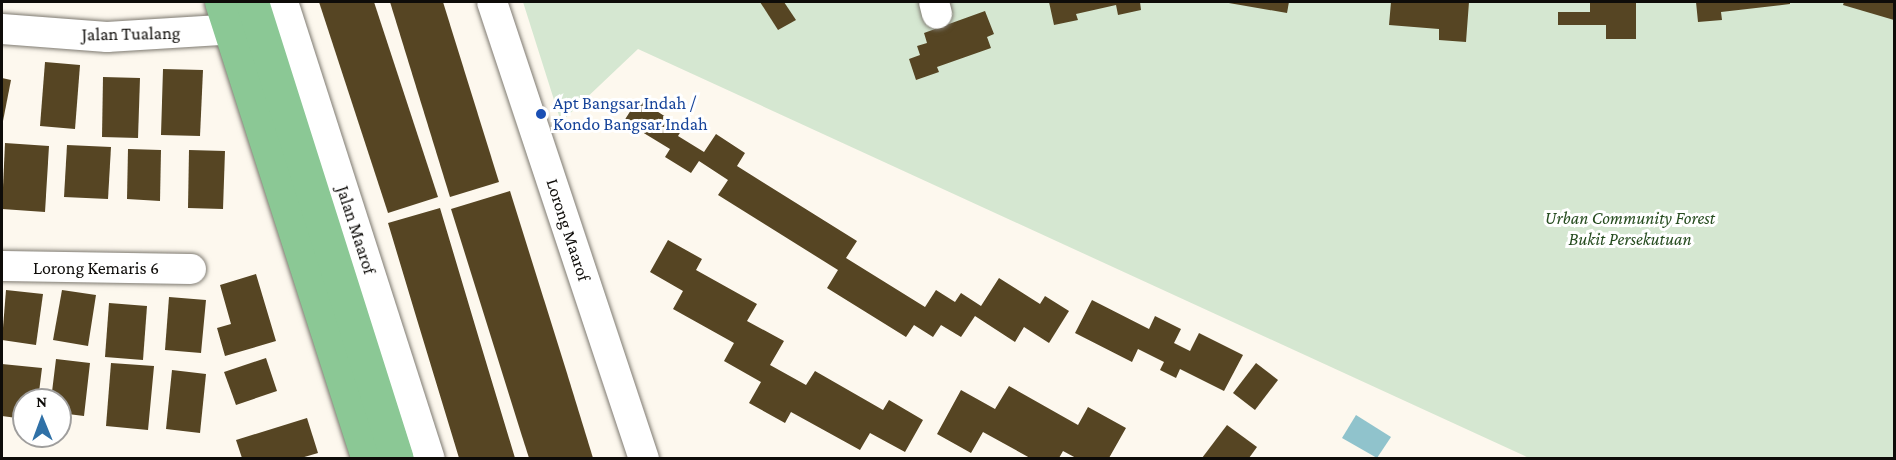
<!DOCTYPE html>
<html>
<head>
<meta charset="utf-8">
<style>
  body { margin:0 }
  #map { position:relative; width:1896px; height:460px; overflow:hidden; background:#fdf8ee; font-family:"Crimson Pro",serif }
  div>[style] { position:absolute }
  .green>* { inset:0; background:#d5e7d1 }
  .water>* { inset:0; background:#90c3cc }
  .building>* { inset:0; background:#564523 }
  .roads { filter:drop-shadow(0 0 2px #7e7a71) drop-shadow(0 0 2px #7e7a71) }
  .minor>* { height:30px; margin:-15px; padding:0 15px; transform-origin:15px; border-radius:15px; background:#fff }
  .major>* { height:33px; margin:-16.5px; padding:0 16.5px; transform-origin:16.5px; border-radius:16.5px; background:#8bc895 }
  .dots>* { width:16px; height:16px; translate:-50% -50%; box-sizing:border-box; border:3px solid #fff; border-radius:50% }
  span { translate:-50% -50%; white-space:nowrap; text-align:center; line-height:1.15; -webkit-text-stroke:6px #fff; paint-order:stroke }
  .street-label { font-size:18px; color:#0e0c09 }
  .transit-label { font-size:18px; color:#164399 }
  .left { translate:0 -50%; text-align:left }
  .park-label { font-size:18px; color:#264c1f; font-style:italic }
  .frame { position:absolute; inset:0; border:3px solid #0e0c09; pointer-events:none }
  .north { position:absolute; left:12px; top:388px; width:60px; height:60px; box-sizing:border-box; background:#fff; border:2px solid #9f9e9d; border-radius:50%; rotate:359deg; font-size:16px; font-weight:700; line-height:24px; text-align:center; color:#0e0c09 }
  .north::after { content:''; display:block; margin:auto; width:21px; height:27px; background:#3071a7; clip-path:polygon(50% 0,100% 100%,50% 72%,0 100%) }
</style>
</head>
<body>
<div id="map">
  <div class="green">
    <div style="clip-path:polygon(523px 2px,1894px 2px,1894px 458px,1529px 458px,638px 49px,561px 122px)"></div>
  </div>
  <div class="water">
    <div style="clip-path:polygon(1356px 415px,1391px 437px,1377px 458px,1342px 438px)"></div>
  </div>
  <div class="building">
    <div style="clip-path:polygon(319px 2px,374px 2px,438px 197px,388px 213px)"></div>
    <div style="clip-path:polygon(390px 2px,443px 2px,499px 182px,450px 197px)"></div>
    <div style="clip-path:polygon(760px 2px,784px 2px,796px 20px,778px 30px)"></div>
    <div style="clip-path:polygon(1049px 2px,1140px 2px,1141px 10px,1118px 15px,1116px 5px,1076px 14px,1078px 20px,1054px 25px)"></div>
    <div style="clip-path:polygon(1223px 2px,1289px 2px,1287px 13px)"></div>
    <div style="clip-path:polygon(1391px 2px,1469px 2px,1466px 42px,1439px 40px,1439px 29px,1389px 25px)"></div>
    <div style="clip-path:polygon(1590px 2px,1636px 2px,1636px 39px,1606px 39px,1606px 25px,1558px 25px,1558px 12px,1590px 12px)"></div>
    <div style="clip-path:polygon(1696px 2px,1790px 2px,1790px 4px,1721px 12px,1722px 20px,1698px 22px)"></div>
    <div style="clip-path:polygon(1844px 2px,1894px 2px,1894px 20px,1843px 5px)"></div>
    <div style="clip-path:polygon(985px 11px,994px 34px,987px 37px,991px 48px,937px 67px,939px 72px,916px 80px,909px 59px,920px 55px,917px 46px,927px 43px,924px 33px)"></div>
    <div style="clip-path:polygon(45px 62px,80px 65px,75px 129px,40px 126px)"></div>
    <div style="clip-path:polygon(163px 69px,203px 70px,200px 136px,161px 135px)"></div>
    <div style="clip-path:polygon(103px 77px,140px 78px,138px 138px,102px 137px)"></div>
    <div style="clip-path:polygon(2px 78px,11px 80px,3px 121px,2px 121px)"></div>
    <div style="clip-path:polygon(638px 99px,683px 128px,678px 136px,704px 152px,716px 134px,745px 153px,737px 166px,857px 241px,846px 258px,925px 307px,936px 290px,955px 302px,961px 293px,981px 306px,999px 278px,1040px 304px,1045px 296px,1069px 311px,1049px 343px,1024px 327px,1015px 342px,975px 316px,961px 337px,941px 325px,933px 337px,914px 325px,906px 337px,827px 288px,838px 270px,718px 195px,728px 180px,699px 161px,691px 173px,665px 157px,670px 149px,624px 121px)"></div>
    <div style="clip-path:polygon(5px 143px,49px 146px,45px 212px,2px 209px)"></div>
    <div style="clip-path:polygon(67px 145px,111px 147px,108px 199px,64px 197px)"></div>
    <div style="clip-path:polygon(128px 149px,161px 150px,160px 201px,127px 199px)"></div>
    <div style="clip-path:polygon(189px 150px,225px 151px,223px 209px,188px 208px)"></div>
    <div style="clip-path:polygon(510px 191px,566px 370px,593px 458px,529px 458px,521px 433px,451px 209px)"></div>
    <div style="clip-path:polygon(440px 208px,480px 342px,515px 458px,459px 458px,415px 313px,388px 223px)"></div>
    <div style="clip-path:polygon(668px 240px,702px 259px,696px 270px,757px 304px,747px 321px,784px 341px,770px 365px,806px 385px,815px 371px,883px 410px,889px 400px,923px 420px,905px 452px,870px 433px,860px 450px,791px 412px,785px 423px,749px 403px,761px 382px,724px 361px,734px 343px,673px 309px,683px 291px,650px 272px)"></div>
    <div style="clip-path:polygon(256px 274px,276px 341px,225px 356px,217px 328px,231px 324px,220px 285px)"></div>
    <div style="clip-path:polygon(6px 290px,43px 294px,36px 345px,2px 340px)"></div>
    <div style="clip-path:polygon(62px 290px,96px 295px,88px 346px,53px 340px)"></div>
    <div style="clip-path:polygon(169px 297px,206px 300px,201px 353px,165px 350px)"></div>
    <div style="clip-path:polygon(1092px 300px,1149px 329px,1155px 316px,1181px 329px,1174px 343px,1190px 351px,1199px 333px,1243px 355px,1224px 391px,1180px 369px,1176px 378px,1160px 370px,1164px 362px,1138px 349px,1132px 362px,1075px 333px)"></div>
    <div style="clip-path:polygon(109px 303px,147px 306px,143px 360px,105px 357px)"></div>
    <div style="clip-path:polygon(266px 358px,277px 391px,236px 405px,224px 372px)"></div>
    <div style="clip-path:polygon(56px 359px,90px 363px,84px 416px,60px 413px,60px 400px,51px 400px)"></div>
    <div style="clip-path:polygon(111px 363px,154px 366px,148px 430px,106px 426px)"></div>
    <div style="clip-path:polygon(1256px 363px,1278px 380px,1255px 410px,1233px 393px)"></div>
    <div style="clip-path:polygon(2px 364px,42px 368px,38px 400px,24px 400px,24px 419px,2px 416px)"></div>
    <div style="clip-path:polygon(172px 370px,206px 374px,200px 433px,166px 429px)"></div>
    <div style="clip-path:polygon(1009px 386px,1078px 425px,1088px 407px,1126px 428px,1109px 458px,1076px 458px,1063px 451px,1059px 458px,1030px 458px,983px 432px,971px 453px,937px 434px,961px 390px,995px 409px)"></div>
    <div style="clip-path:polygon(307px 418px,318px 453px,301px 458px,242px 458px,236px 440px)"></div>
    <div style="clip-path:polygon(1227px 425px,1257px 447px,1249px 458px,1202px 458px)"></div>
  </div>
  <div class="roads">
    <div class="minor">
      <div style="left:283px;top:2px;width:479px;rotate:72.2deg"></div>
      <div style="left:492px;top:2px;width:481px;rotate:71.6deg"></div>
      <div style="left:934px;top:2px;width:12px;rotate:76deg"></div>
      <div style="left:2px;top:29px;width:105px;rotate:4.4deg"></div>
      <div style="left:107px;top:37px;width:146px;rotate:-3.5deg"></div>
      <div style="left:2px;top:266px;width:189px;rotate:0.9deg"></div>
    </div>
    <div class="major">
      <div style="left:221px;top:2px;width:479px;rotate:72.2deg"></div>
      <div style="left:252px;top:2px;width:478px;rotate:72.4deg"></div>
    </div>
  </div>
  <div class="dots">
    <div style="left:541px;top:114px;background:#1a4fb4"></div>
  </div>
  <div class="street-label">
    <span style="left:131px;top:34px;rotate:-1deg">Jalan Tualang</span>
    <span style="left:356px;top:230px;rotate:72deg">Jalan Maarof</span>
    <span style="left:568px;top:230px;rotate:72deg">Lorong Maarof</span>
    <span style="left:96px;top:268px">Lorong Kemaris 6</span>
  </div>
  <div class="transit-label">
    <span class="left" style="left:553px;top:114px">Apt Bangsar Indah /<br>Kondo Bangsar Indah</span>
  </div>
  <div class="park-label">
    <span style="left:1630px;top:229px">Urban Community Forest<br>Bukit Persekutuan</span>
  </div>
  <div class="frame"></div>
  <div class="north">N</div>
</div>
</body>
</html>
